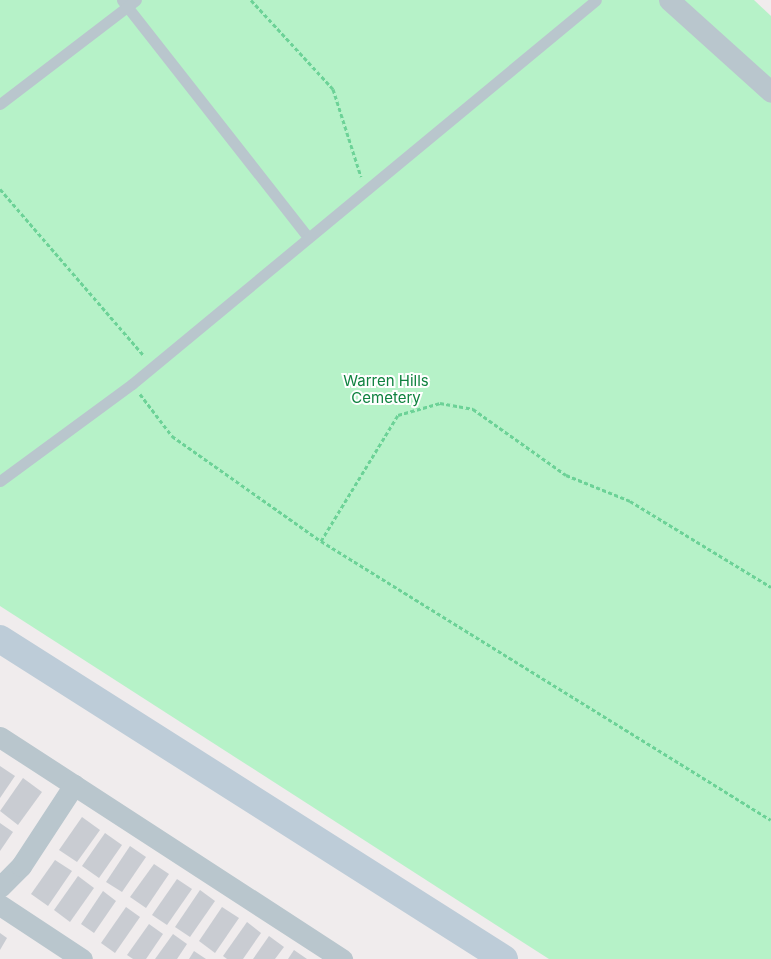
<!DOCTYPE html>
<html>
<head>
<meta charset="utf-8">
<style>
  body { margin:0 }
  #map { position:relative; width:771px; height:959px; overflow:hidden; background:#f0eced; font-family:Inter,sans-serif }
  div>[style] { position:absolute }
  .green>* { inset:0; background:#b6f2c8 }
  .building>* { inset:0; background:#c9ccd2 }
  .path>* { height:3px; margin-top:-1.5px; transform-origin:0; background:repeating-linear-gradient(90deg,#6cd297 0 4px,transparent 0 6.5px) }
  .lane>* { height:11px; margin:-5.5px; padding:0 5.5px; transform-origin:5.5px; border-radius:5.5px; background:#b9c6cd }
  .street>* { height:21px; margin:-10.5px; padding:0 10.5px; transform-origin:10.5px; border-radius:10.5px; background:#b9c6cd }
  .secondary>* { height:28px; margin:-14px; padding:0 14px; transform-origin:14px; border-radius:14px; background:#bdccd8 }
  span { translate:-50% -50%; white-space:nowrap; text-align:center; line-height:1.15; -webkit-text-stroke:4px #fff; paint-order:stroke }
  .park-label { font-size:15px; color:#0f823f }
</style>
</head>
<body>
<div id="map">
  <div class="green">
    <div style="clip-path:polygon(0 0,754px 0,771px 16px,771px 959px,549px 959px,0 606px)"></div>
  </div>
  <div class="building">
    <div style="clip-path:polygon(0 766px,15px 776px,0 798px)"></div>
    <div style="clip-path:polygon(23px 778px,42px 792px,18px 825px,0 811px)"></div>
    <div style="clip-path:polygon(82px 817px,100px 830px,77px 862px,59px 850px)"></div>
    <div style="clip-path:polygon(0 823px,13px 832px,0 851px)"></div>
    <div style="clip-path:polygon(105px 833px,122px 845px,99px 878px,82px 866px)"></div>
    <div style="clip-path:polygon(130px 846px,146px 857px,122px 892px,106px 882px)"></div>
    <div style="clip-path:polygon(55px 860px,72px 871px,48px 906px,31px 894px)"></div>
    <div style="clip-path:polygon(154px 864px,169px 874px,146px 908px,130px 897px)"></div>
    <div style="clip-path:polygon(78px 876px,94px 888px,70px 922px,54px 910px)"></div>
    <div style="clip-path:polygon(177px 879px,192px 889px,167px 925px,152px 915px)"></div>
    <div style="clip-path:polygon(200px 890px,215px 901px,190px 937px,175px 927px)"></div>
    <div style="clip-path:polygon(103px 891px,116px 901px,94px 933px,81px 924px)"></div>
    <div style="clip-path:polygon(126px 907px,140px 917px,115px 953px,101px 943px)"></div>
    <div style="clip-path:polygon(222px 907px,239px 918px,215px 953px,199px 941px)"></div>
    <div style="clip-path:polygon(247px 922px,261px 933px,243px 959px,227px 959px,223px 956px)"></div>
    <div style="clip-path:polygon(149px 924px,163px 934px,146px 959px,133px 959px,127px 955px)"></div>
    <div style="clip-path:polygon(0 933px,7px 938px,0 950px)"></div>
    <div style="clip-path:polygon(173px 934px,187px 944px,177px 959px,155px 959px)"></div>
    <div style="clip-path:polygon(269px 936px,284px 947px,275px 959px,253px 959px)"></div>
    <div style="clip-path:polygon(294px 950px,307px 959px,288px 959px)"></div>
    <div style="clip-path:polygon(194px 951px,206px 959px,189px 959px)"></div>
  </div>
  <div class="path">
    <div style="left:251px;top:0;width:121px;rotate:47.3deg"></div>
    <div style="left:333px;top:89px;width:92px;rotate:72.3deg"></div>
    <div style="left:0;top:189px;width:221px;rotate:49.2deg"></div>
    <div style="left:140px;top:394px;width:53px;rotate:52.7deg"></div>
    <div style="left:172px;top:436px;width:182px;rotate:35.2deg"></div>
    <div style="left:321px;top:541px;width:529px;rotate:31.8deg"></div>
    <div style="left:321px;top:541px;width:148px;rotate:-58.6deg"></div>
    <div style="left:398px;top:415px;width:44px;rotate:-15.9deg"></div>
    <div style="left:440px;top:403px;width:34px;rotate:10deg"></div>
    <div style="left:473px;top:409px;width:114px;rotate:35.4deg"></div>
    <div style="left:566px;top:475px;width:69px;rotate:22.1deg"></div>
    <div style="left:630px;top:501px;width:165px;rotate:31.4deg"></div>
  </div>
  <div class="lane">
    <div style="left:122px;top:0;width:300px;rotate:51.9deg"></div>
    <div style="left:0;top:104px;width:171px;rotate:-37.4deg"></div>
    <div style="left:0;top:481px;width:164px;rotate:-36.3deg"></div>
    <div style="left:132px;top:384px;width:602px;rotate:-39.61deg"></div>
  </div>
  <div class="street">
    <div style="left:669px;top:0;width:137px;rotate:42deg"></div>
    <div style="left:0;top:737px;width:408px;rotate:33deg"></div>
    <div style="left:0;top:887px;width:30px;rotate:-45deg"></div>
    <div style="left:21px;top:866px;width:97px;rotate:-56.8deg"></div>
    <div style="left:0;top:905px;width:98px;rotate:33.4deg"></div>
  </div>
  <div class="secondary">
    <div style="left:0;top:639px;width:597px;rotate:32.41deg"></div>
  </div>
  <div class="park-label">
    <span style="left:386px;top:389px">Warren Hills<br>Cemetery</span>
  </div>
</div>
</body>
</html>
